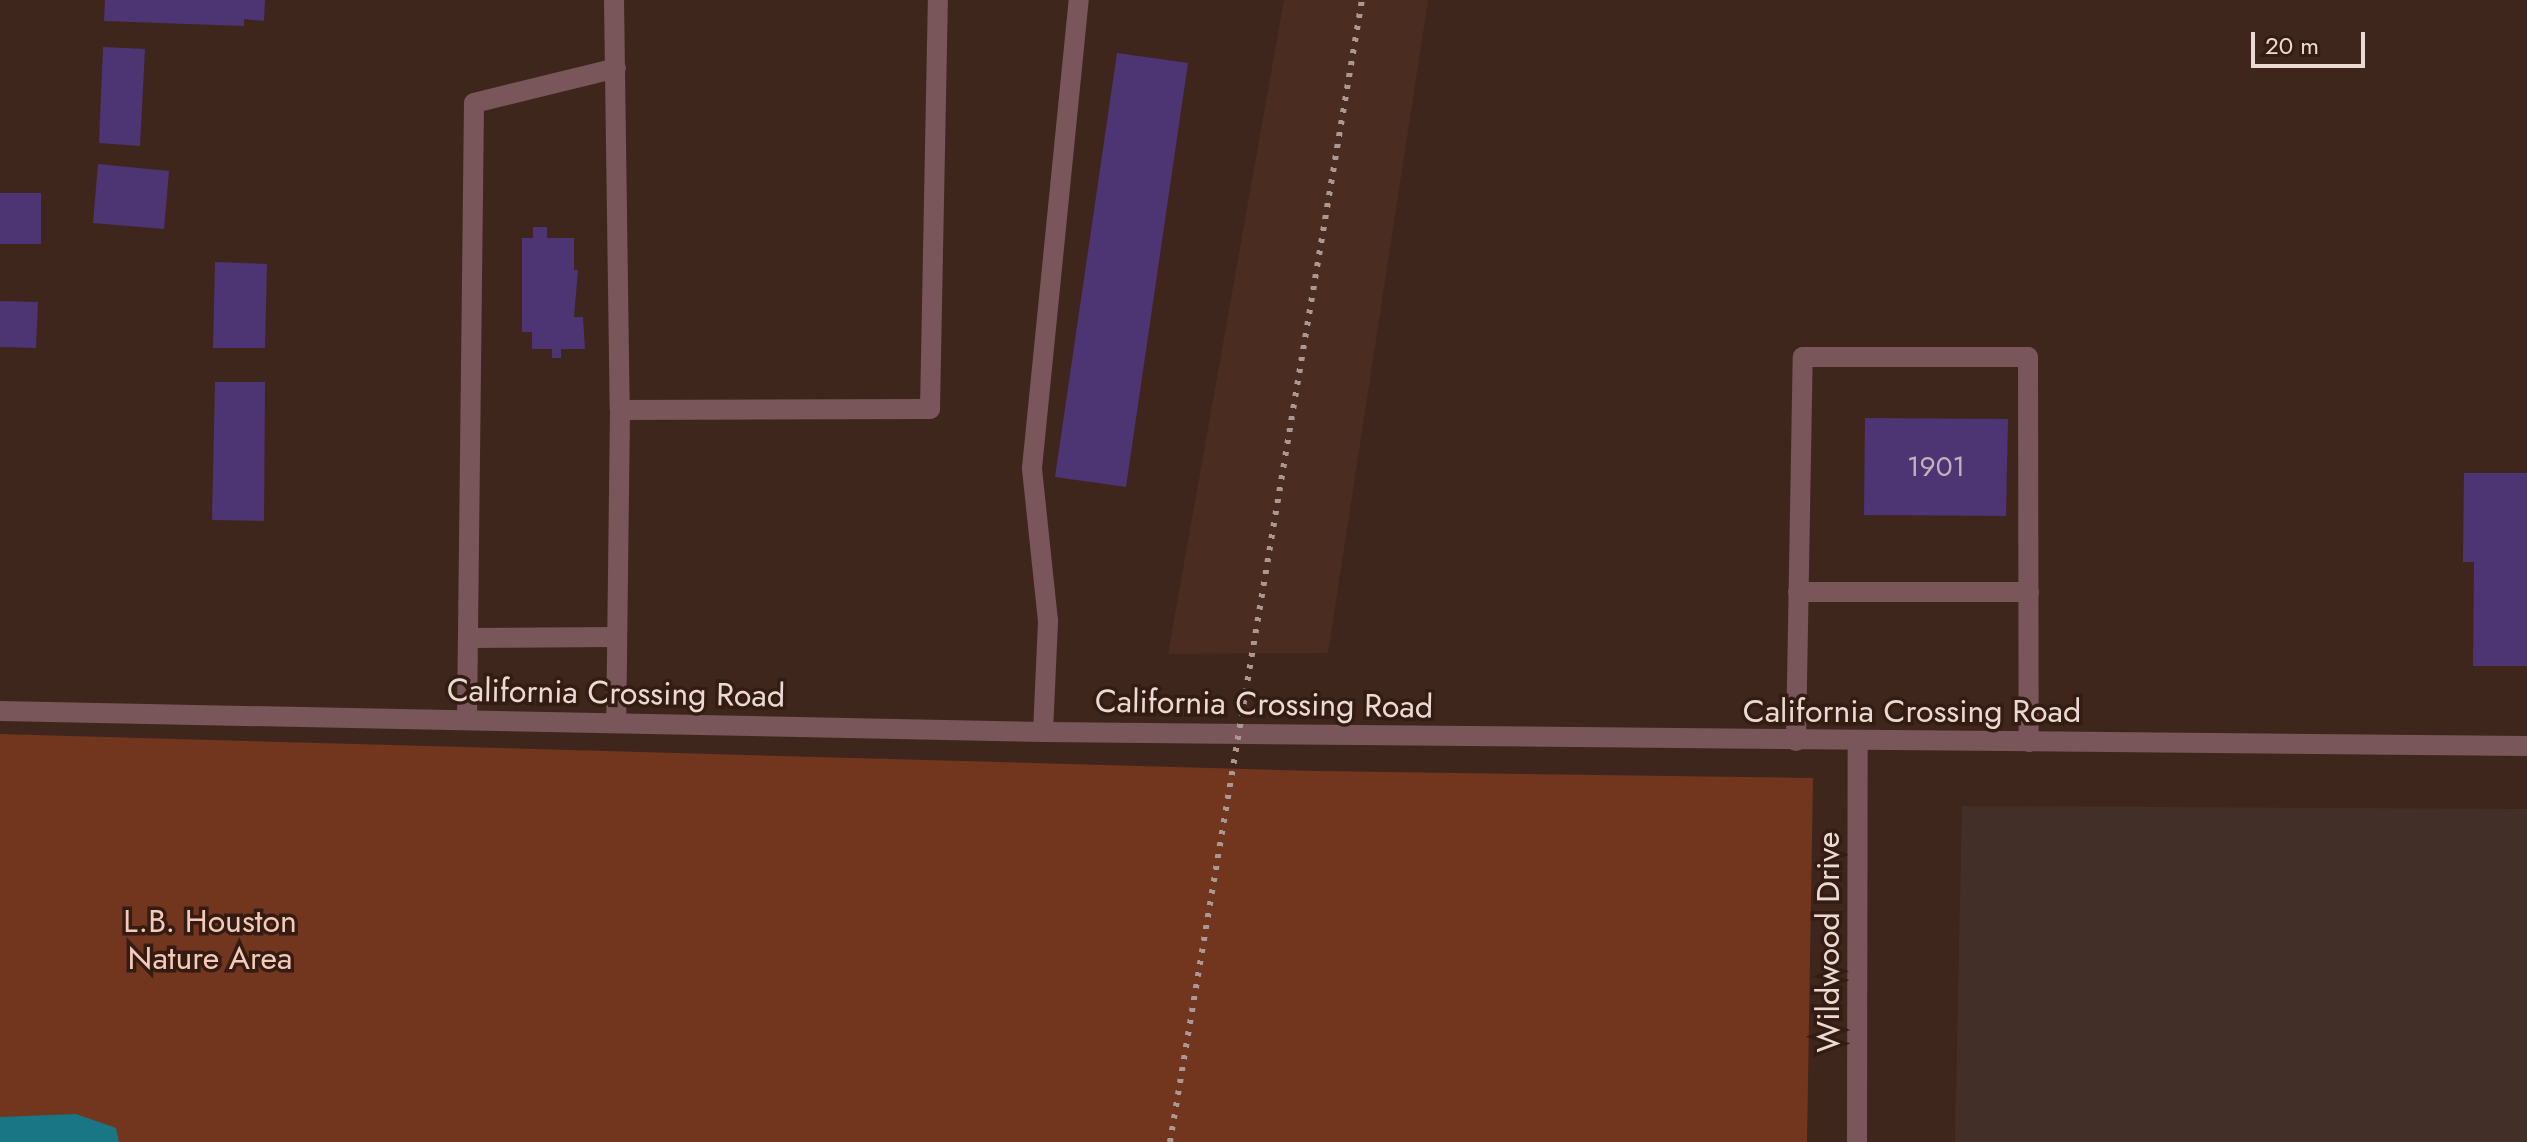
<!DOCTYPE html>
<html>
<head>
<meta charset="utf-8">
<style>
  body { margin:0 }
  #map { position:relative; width:2527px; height:1142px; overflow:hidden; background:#3f261d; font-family:Jost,sans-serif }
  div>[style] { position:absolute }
  .built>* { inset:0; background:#4b2c20 }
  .industrial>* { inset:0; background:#423028 }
  .green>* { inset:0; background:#71361d }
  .water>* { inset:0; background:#197685 }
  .building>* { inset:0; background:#4d3473 }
  .minor>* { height:20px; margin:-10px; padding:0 10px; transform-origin:10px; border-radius:10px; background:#79565a }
  .rail>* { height:6px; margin-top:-3px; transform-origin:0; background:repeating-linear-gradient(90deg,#ac9891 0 4px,transparent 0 12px) }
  span { translate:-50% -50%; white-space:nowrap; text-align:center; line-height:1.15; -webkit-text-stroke:7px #341c13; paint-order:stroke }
  .number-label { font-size:28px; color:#c4b0bc }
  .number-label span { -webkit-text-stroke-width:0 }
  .street-label { font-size:32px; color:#ebdad4 }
  .park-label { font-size:32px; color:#f5cab9 }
  .scale { position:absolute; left:2251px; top:32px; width:114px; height:36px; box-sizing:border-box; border:4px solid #ebdad4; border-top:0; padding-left:10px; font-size:24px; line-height:28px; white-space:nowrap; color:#ebdad4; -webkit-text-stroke:6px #341c13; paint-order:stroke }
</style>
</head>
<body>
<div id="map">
  <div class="built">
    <div style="clip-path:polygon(1284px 0,1428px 0,1328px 653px,1168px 654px)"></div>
  </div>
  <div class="industrial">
    <div style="clip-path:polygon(1962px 806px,2527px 809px,2527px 1142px,1955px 1142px)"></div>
  </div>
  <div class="green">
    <div style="clip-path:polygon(0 734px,1318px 771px,1813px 778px,1807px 1142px,0 1142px)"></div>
  </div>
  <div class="water">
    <div style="clip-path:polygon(76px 1114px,116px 1128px,119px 1142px,0 1142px,0 1117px)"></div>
  </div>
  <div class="building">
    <div style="clip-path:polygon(105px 0,265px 0,264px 21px,244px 19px,244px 26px,104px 21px)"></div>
    <div style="clip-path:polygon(103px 47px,145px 49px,140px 146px,99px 143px)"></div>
    <div style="clip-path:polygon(1117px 53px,1188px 63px,1126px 487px,1055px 477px)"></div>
    <div style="clip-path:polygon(98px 164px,169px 171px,164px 229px,93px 223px)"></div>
    <div style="clip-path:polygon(0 193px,41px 193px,41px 244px,0 244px)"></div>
    <div style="clip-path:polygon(533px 227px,547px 227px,547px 238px,574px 238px,574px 270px,578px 270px,574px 317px,583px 317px,585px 349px,561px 349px,561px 358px,552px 358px,552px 349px,532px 349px,532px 332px,522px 332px,522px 238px,533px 238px)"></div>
    <div style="clip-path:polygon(215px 262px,267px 264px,265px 348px,213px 348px)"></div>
    <div style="clip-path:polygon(0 301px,38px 302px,36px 348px,0 347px)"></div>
    <div style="clip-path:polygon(215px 382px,265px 382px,264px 521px,212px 520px)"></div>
    <div style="clip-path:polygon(1865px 418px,2008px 419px,2006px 516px,1864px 515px)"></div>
    <div style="clip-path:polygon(2464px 473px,2527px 473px,2527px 666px,2473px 666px,2474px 562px,2463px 562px)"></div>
  </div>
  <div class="minor">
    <div style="left:614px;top:0;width:410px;rotate:89.2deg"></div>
    <div style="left:620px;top:410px;width:313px;rotate:90.7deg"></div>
    <div style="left:620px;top:410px;width:310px;rotate:-0.2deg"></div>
    <div style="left:930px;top:409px;width:409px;rotate:-88.9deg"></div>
    <div style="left:1798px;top:592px;width:231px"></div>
    <div style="left:468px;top:638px;width:148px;rotate:-0.4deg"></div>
    <div style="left:0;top:711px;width:1043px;rotate:1.15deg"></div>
    <div style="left:1043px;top:732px;width:1484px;rotate:0.54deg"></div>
    <div style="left:467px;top:720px;width:617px;rotate:-89.35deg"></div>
    <div style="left:474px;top:103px;width:146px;rotate:-13.8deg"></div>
    <div style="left:1043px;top:732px;width:111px;rotate:-87.4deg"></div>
    <div style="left:1048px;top:621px;width:154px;rotate:-96deg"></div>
    <div style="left:1032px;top:468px;width:470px;rotate:-84.3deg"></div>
    <div style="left:1796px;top:741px;width:384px;rotate:-89deg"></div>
    <div style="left:1803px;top:357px;width:225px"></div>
    <div style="left:2028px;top:357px;width:385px;rotate:89.9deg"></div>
    <div style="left:1857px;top:1142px;width:400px;rotate:-89.9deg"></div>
  </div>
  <div class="rail">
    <div style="left:1170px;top:1142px;width:1158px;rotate:-80.46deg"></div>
  </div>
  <div class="number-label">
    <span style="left:1936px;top:467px">1901</span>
  </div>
  <div class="street-label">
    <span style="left:616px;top:693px;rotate:1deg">California Crossing Road</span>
    <span style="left:1264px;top:704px;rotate:1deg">California Crossing Road</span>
    <span style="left:1912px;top:711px">California Crossing Road</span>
    <span style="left:1828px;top:942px;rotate:-90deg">Wildwood Drive</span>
  </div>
  <div class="park-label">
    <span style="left:210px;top:940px">L.B. Houston<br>Nature Area</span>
  </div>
  <div class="scale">20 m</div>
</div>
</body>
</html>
